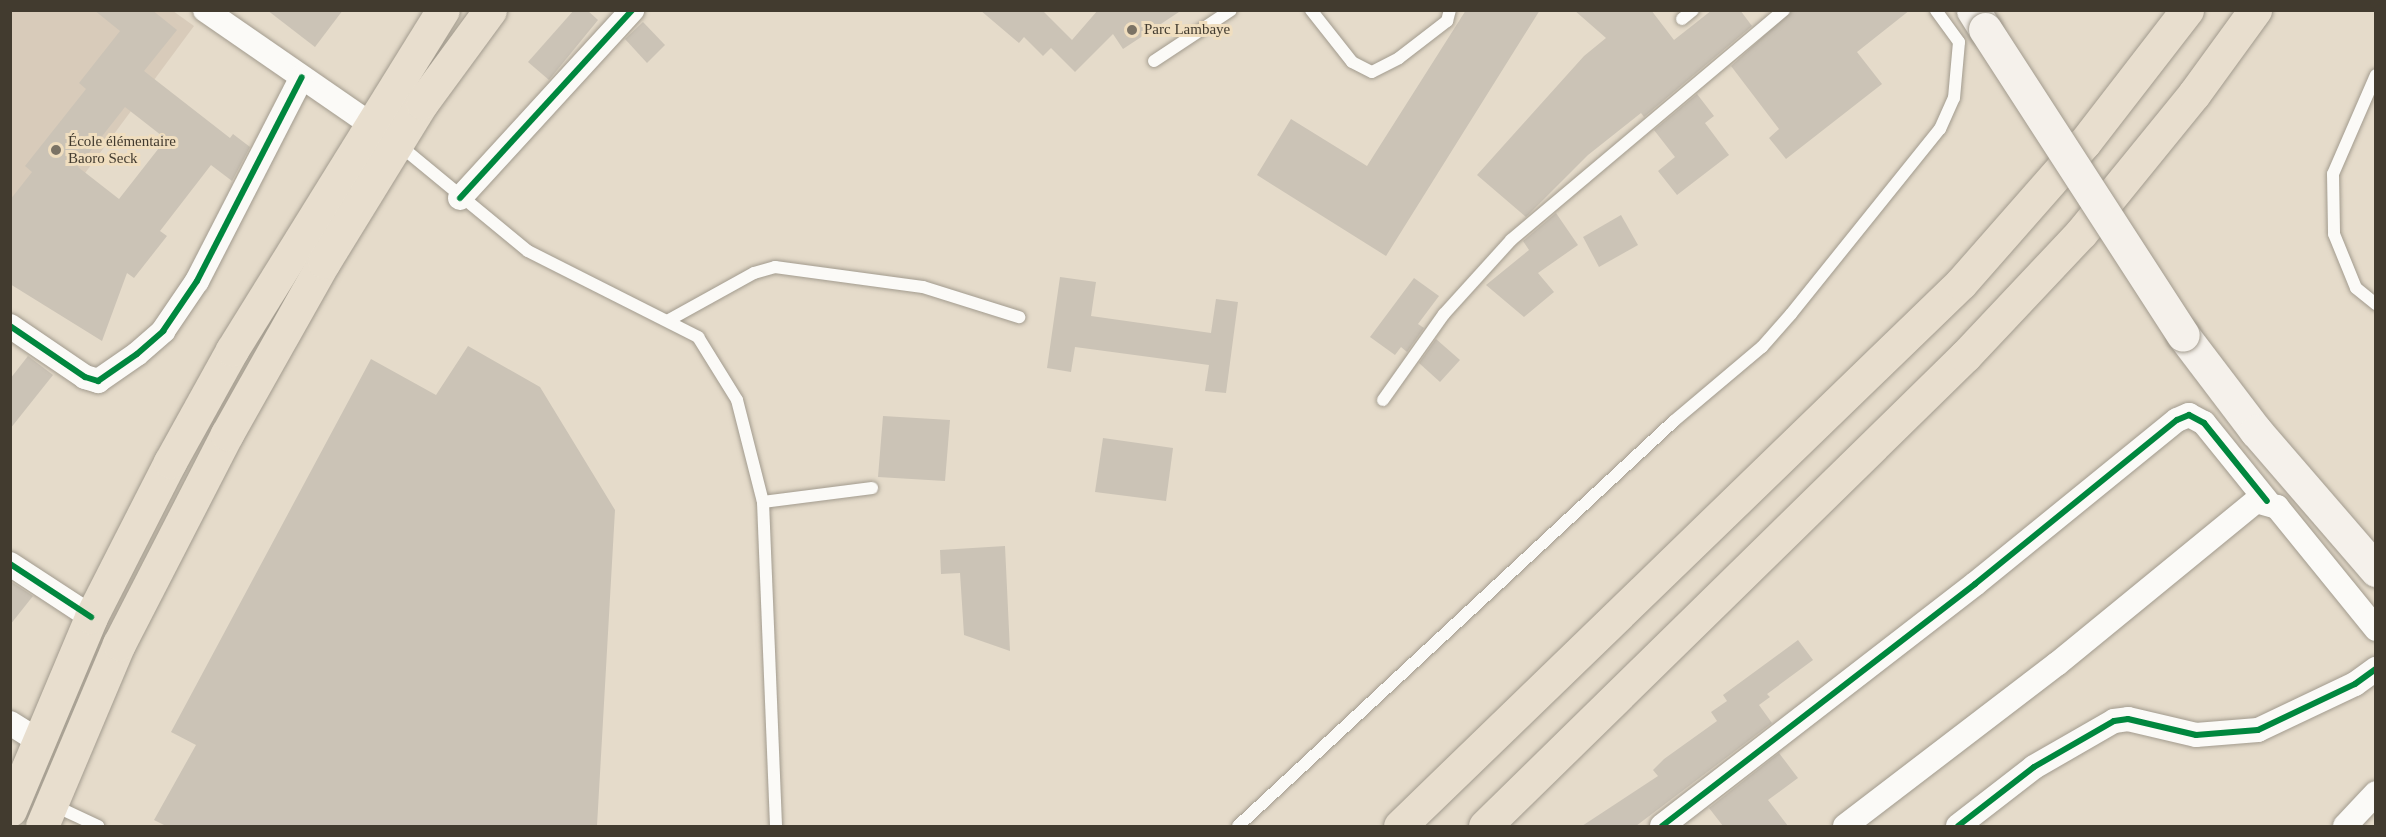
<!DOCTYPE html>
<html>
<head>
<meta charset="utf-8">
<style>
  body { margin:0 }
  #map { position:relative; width:2386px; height:837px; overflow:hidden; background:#e5dbca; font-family:"Times New Roman",serif }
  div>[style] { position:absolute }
  .education>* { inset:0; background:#d8cbba }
  .building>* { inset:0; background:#cbc3b6 }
  .roads { filter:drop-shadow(0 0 2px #a29b8e) drop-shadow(0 0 2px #a29b8e) }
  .lane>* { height:12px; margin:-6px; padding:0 6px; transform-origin:6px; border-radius:6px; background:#fbfaf7 }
  .street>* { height:24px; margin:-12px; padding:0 12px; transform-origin:12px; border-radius:12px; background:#fbfaf7 }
  .secondary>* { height:33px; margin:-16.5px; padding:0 16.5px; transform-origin:16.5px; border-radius:16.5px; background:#f5f1eb }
  .highway>* { height:33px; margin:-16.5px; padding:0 16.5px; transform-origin:16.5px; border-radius:16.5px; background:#e8dece }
  .bridges { filter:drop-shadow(0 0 2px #a29b8e) drop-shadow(0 0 2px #a29b8e) }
  .secondary-bridge>* { height:33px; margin:-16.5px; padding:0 16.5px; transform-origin:16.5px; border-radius:16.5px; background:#f5f1eb }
  .cycleway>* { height:6px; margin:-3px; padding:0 3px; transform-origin:3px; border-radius:3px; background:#00873e }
  .dots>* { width:16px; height:16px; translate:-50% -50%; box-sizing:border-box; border:3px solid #f0debf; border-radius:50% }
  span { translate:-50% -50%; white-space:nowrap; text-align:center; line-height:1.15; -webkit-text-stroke:6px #f0debf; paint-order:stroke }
  .poi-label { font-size:15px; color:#423b2f }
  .left { translate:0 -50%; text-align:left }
  .frame { position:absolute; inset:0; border:12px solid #423b2f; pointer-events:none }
</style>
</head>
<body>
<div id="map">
  <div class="education">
    <div style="clip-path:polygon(11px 11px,173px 11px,194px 26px,11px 273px)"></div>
  </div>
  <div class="building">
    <div style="clip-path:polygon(evenodd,94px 10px,152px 10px,177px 30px,144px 71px,230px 138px,233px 134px,250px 147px,232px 181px,211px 165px,160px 231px,167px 236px,134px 278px,127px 273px,102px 341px,10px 284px,10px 200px,32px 172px,25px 166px,86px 89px,79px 83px,120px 31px,94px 10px,125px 107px,166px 139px,119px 199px,78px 167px,125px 107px)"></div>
    <div style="clip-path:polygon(267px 10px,343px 10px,315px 47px)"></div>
    <div style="clip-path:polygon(574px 10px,587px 10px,598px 20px,549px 80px,528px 62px)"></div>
    <div style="clip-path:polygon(980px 10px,1042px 10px,1072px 40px,1098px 10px,1182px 10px,1123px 49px,1113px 34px,1075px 72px,1051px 48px,1043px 56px,1024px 37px,1019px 43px)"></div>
    <div style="clip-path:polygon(1466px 10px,1540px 10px,1386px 256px,1257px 175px,1291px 119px,1367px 166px)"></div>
    <div style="clip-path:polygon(1574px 10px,1651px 10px,1674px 40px,1712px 10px,1740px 10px,1752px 26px,1644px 117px,1641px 113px,1588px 155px,1526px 217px,1477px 175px,1584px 56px,1606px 38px)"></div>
    <div style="clip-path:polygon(1792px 10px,1910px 10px,1857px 52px,1882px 84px,1786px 159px,1769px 138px,1779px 129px,1731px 66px)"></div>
    <div style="clip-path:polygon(643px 22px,665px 45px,647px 63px,625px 39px)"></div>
    <div style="clip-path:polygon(1697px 94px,1714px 116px,1705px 123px,1729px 155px,1677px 195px,1658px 171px,1675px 157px,1654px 130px)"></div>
    <div style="clip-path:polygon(1556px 213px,1578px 245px,1538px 273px,1554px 292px,1524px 317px,1486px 285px,1529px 250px,1523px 241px)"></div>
    <div style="clip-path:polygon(1621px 215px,1638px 245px,1599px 267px,1583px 237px)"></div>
    <div style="clip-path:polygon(1060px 277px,1096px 282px,1091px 316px,1211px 333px,1216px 299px,1238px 302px,1226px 393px,1205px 391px,1209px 365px,1075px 347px,1071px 372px,1047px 368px)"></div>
    <div style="clip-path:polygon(1414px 278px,1439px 296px,1418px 324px,1424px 328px,1407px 352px,1401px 347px,1395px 355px,1370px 337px)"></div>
    <div style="clip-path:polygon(1436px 339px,1460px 360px,1440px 382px,1419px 363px)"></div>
    <div style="clip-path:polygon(468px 346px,540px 387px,615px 510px,597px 826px,166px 826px,154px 820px,196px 745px,171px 732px,371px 359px,436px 395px)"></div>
    <div style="clip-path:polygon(28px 356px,53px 375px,10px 429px,10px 379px)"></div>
    <div style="clip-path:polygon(883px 416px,950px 420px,945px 481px,878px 477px)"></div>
    <div style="clip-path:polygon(1103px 438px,1173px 448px,1166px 501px,1095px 492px)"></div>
    <div style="clip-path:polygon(1005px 546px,1010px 651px,964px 635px,960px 573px,941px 574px,940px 550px)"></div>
    <div style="clip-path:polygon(10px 581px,33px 596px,10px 625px)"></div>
    <div style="clip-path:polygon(1798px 640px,1813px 660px,1767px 694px,1770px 697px,1759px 705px,1772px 723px,1636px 826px,1582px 826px,1658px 776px,1653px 770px,1664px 759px,1717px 721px,1711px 712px,1727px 701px,1723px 695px)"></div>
    <div style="clip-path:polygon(1779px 753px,1798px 778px,1768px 800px,1788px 826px,1723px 826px,1709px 808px)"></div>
  </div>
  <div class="roads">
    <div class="lane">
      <div style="left:1311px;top:10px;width:66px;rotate:51.7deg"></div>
      <div style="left:1352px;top:62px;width:22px;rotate:27deg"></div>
      <div style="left:1372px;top:72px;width:30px;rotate:-27deg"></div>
      <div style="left:1399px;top:58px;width:61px;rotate:-37.6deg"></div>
      <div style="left:1447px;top:21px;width:11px;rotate:-75deg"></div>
      <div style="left:1682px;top:19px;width:14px;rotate:-39deg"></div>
      <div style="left:1154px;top:61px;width:92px;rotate:-33.5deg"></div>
      <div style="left:2376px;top:75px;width:108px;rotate:113.5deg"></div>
      <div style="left:2333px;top:174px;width:60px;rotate:89deg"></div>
      <div style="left:2334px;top:234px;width:58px;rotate:67.8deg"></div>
      <div style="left:2356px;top:288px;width:26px;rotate:39deg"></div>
      <div style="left:398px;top:144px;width:168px;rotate:39.5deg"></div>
      <div style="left:528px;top:251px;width:191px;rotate:26.8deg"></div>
      <div style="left:698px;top:337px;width:74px;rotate:58.2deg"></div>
      <div style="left:737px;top:400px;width:105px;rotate:75.7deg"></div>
      <div style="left:763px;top:502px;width:324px;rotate:87.7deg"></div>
      <div style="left:669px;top:320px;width:97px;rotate:-28.9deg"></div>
      <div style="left:754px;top:273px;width:22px;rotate:-16deg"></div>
      <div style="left:775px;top:267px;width:149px;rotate:7.7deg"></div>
      <div style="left:923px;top:287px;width:101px;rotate:17.4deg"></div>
      <div style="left:1383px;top:400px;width:105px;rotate:-54.7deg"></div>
      <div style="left:1444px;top:314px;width:100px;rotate:-47.8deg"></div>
      <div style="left:1511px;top:240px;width:357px;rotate:-40.1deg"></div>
      <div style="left:763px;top:502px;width:110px;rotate:-7.3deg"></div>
      <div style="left:53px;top:805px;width:50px;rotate:25deg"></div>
      <div style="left:1238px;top:826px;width:595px;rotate:-42.89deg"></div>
      <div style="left:1674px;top:421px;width:115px;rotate:-40.1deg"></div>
      <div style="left:1762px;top:347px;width:44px;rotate:-48.7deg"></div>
      <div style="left:1791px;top:314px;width:238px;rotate:-51.2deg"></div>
      <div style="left:1940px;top:129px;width:34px;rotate:-66deg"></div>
      <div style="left:1954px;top:98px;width:56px;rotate:-84.9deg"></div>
      <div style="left:1959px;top:42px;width:39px;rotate:-126deg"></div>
    </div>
    <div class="street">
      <div style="left:205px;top:10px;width:203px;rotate:34.6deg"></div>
      <div style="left:460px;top:198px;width:255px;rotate:-47.5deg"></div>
      <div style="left:10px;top:326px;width:91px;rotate:34.2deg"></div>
      <div style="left:85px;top:377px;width:14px;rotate:17deg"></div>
      <div style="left:98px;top:381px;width:47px;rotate:-34.7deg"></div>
      <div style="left:137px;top:354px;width:35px;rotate:-41deg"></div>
      <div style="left:163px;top:331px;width:60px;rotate:-55.8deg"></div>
      <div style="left:197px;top:281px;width:229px;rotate:-62.8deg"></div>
      <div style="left:10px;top:564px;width:97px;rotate:33.2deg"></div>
      <div style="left:10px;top:723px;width:32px;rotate:32deg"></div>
      <div style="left:1662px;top:826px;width:396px;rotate:-37.7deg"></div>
      <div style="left:1975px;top:584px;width:260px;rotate:-39.1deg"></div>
      <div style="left:2177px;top:420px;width:13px;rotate:-23deg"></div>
      <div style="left:2189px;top:415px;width:17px;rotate:28deg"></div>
      <div style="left:2204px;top:423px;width:100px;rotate:51.1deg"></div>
      <div style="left:1845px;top:826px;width:267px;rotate:-37.4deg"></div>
      <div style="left:2057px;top:664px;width:257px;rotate:-39.3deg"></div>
      <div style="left:2256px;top:501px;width:22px;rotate:16deg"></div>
      <div style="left:2277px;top:507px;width:157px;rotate:50.9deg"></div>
      <div style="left:1958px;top:826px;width:96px;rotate:-37.8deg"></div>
      <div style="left:2034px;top:767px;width:92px;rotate:-29.9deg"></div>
      <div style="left:2114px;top:721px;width:14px;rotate:-8deg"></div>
      <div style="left:2128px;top:719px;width:70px;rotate:13.2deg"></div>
      <div style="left:2196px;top:735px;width:62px;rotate:-4.6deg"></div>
      <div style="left:2258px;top:730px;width:107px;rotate:-25.4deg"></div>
      <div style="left:2355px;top:684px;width:26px;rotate:-36deg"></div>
      <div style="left:2345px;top:826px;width:45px;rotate:-46.8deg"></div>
    </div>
    <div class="secondary">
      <div style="left:1973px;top:10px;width:22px;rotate:58deg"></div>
      <div style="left:2183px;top:335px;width:121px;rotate:52.8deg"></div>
      <div style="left:2256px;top:431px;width:184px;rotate:49.2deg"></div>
    </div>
    <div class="highway">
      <div style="left:10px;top:810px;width:209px;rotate:-67.2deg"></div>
      <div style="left:91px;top:617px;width:174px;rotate:-63deg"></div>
      <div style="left:170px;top:462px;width:128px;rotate:-61deg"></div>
      <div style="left:232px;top:350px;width:400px;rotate:-58.2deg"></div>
      <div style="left:42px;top:826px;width:198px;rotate:-67.1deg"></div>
      <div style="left:119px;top:644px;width:236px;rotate:-62.8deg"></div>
      <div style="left:227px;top:434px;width:197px;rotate:-60.6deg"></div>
      <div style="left:324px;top:262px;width:187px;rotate:-58.4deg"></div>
      <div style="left:422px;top:103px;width:115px;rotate:-53.8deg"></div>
      <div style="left:1400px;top:826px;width:781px;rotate:-44.07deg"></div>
      <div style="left:1961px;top:283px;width:188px;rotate:-48.7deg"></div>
      <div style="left:2085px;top:142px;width:167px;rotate:-52.3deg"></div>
      <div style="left:1485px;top:826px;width:672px;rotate:-44.4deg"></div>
      <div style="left:1965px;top:356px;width:169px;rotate:-46.7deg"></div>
      <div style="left:2081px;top:233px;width:179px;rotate:-50.9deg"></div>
      <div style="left:2194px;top:94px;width:104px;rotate:-54deg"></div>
    </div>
  </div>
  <div class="bridges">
    <div class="secondary-bridge">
      <div style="left:1985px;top:29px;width:364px;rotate:57.1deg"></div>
    </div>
  </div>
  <div class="cycleway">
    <div style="left:460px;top:198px;width:255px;rotate:-47.5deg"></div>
    <div style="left:10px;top:326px;width:91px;rotate:34.2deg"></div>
    <div style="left:85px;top:377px;width:14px;rotate:17deg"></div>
    <div style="left:98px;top:381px;width:47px;rotate:-34.7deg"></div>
    <div style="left:137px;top:354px;width:35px;rotate:-41deg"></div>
    <div style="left:163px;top:331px;width:60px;rotate:-55.8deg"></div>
    <div style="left:197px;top:281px;width:229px;rotate:-62.8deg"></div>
    <div style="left:10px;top:564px;width:97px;rotate:33.2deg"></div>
    <div style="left:1662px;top:826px;width:396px;rotate:-37.7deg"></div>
    <div style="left:1975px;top:584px;width:260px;rotate:-39.1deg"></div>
    <div style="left:2177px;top:420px;width:13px;rotate:-23deg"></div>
    <div style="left:2189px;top:415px;width:17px;rotate:28deg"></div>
    <div style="left:2204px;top:423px;width:100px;rotate:51.1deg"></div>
    <div style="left:1958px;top:826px;width:96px;rotate:-37.8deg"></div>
    <div style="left:2034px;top:767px;width:92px;rotate:-29.9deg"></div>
    <div style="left:2114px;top:721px;width:14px;rotate:-8deg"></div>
    <div style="left:2128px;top:719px;width:70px;rotate:13.2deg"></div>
    <div style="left:2196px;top:735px;width:62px;rotate:-4.6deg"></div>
    <div style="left:2258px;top:730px;width:107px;rotate:-25.4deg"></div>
    <div style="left:2355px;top:684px;width:26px;rotate:-36deg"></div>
  </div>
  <div class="dots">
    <div style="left:1132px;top:30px;background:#7b7365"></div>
    <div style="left:56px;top:150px;background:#7b7365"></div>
  </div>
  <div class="poi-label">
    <span class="left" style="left:1144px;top:30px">Parc Lambaye</span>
    <span class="left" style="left:68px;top:150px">École élémentaire<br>Baoro Seck</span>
  </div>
  <div class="frame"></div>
</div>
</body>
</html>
